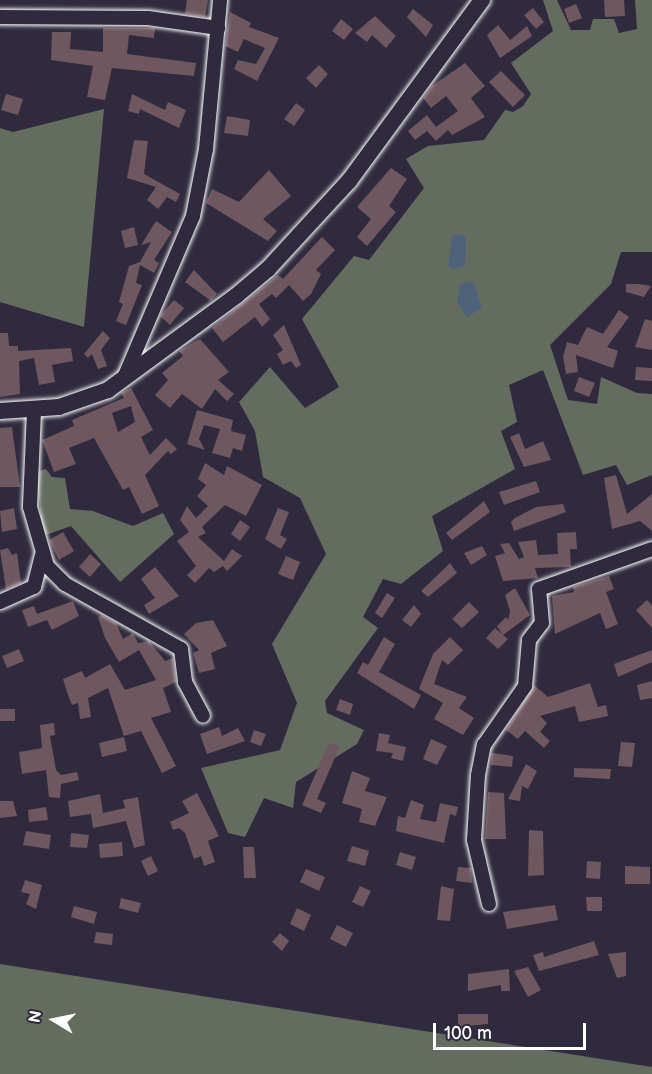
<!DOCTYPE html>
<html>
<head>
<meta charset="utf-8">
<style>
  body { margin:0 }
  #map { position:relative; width:652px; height:1074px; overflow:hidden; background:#2f2a3d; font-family:"Balsamiq Sans",sans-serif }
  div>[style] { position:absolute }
  .green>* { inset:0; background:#646c60 }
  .water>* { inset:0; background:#4e6379 }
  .building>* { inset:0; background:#6f5760 }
  .roads { filter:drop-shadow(0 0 2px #fff) drop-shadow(0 0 2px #fff) }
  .minor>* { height:14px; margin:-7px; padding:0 7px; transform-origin:7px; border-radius:7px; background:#2f2a3d }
  .major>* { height:16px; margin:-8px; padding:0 8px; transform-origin:8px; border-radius:8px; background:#2f2a3d }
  span { translate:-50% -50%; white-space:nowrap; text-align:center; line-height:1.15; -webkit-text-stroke:4.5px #2f2a3d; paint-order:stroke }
  .north { position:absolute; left:24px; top:990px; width:60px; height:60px; -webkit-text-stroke:4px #2f2a3d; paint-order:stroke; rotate:280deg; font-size:16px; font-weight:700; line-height:24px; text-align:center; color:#fff }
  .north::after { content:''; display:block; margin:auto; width:21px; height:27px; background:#fff; clip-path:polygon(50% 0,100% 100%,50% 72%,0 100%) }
  .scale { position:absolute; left:433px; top:1023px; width:153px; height:27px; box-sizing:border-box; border:3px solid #fff; border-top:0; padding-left:8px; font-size:18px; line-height:21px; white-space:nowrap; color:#fff; -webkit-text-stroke:4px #2f2a3d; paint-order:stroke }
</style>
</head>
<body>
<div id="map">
  <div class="green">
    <div style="clip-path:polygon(543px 0,557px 0,571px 30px,590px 30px,593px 19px,614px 19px,619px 33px,637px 29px,635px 0,652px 0,652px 252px,621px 252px,611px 284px,550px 345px,568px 400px,597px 404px,601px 377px,637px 393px,652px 394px,652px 475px,627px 485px,616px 465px,583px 475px,543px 370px,509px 385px,517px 422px,501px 431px,515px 469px,432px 516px,443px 551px,401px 584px,383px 579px,363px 617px,378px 628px,325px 701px,327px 713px,364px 730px,357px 744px,296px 782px,293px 808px,264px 798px,245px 837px,228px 833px,201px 768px,280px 750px,297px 703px,272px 644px,326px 554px,300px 498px,263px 477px,255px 431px,239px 402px,270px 367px,305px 408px,339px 387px,302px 319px,354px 256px,369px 260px,424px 188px,406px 159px,428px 146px,484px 140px,505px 110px,513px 112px,523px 106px,531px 94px,511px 63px,553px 31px)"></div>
    <div style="clip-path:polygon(104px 109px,84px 327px,0 302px,0 128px,13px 132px)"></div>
    <div style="clip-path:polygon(46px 469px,52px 477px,65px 478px,70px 509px,93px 511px,133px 526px,163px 513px,174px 534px,120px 582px,71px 526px,43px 536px,36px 472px)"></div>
    <div style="clip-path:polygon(0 964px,652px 1067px,652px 1074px,0 1074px)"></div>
  </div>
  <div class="water">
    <div style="clip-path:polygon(453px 234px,466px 236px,465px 266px,453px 269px,448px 265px)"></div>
    <div style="clip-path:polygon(473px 281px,482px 308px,467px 317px,457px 302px,460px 284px)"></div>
  </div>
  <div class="building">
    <div style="clip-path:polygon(187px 0,208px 0,205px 17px,185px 14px)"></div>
    <div style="clip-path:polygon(604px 0,624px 0,625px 16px,605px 17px)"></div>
    <div style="clip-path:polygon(576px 4px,582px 18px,569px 23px,564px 9px)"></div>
    <div style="clip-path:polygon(533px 8px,544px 22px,536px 29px,524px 15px)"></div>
    <div style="clip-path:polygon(413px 9px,433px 25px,426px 37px,407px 17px)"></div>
    <div style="clip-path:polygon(230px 12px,251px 23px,249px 27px,279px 38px,257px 81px,234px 69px,238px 60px,256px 64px,265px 48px,244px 39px,238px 52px,225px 46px)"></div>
    <div style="clip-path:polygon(375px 16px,396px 36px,386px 48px,372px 35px,367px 42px,355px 33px)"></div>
    <div style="clip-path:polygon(341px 19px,353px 29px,344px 40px,332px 31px)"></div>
    <div style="clip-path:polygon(498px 25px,510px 40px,527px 26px,532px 36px,500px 58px,487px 35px)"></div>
    <div style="clip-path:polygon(103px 28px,155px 28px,154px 38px,129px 35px,127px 54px,196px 63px,194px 76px,112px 68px,105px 100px,87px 97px,93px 66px,51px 60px,52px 32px,71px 32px,70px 49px,103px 52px)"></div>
    <div style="clip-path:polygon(465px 63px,485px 86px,471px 98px,485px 117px,452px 135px,448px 130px,436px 141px,427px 131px,415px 140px,408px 131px,427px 115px,436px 127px,458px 111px,446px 96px,431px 108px,423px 98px,432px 86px)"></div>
    <div style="clip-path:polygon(319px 65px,328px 74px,316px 88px,306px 78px)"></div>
    <div style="clip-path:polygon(501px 71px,525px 95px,513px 107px,489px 82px)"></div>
    <div style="clip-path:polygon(6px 94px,23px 99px,18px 115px,1px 110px)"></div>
    <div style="clip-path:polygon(132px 94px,165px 110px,168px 102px,186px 110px,179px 128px,140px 109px,139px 114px,128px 111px)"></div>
    <div style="clip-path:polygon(296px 103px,305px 110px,294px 126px,284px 119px)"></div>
    <div style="clip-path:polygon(227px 116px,250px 120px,248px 136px,224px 133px)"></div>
    <div style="clip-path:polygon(134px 140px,148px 141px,144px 174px,180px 194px,176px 202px,167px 197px,158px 209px,147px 200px,156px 187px,127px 178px)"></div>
    <div style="clip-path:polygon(391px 168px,407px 179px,389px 206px,396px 212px,367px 246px,357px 237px,371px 219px,357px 207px)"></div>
    <div style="clip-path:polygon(269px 170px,291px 196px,263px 219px,277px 231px,268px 241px,206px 203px,212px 189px,239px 202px)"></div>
    <div style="clip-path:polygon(156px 221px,172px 232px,154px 260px,159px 263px,154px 273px,140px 265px,136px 283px,142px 285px,126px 325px,116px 321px,123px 304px,119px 302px,129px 266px,140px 262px,151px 242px,141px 245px)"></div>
    <div style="clip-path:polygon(134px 227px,138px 245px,125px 248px,121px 231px)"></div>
    <div style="clip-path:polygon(322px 237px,335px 250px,316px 270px,321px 274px,311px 294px,303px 301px,289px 285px,276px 298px,272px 294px,259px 304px,270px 319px,262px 327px,255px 317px,223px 342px,212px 328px,278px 275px,283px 279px)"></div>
    <div style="clip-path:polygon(194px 270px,217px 294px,211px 301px,185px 282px)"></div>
    <div style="clip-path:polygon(626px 284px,638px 284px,651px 286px,644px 297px,626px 292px)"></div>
    <div style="clip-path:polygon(174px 300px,184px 308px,170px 325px,160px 316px)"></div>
    <div style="clip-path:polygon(619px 310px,629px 317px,607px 347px,618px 351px,613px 368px,576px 355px,578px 372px,566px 374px,563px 357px,567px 342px,578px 345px,587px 327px,603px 334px)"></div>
    <div style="clip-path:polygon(645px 319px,652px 321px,652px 350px,635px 347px)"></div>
    <div style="clip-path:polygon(284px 325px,301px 365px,296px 368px,291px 361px,283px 365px,277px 354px,283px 350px,273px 335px)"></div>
    <div style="clip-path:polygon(103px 331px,110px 338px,101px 350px,107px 366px,98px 369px,92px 354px,88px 358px,84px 354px)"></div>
    <div style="clip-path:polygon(0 333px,8px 333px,9px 346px,18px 346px,18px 351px,71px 348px,73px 361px,52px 365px,55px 382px,39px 385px,34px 358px,19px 361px,20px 394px,0 397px)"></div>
    <div style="clip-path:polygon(200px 339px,229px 372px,218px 380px,234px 394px,227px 401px,215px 389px,202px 409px,182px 394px,170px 408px,155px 395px,168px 380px,162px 373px,183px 356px,179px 351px)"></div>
    <div style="clip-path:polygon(636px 367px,652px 368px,652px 381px,635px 380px)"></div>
    <div style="clip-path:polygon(579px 377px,595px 383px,589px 397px,574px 391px)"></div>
    <div style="clip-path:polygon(evenodd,131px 388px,153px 430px,141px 437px,150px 455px,166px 438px,177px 449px,171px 454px,168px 451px,145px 475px,159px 506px,142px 514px,129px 487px,123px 490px,94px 438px,69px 448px,76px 464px,54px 472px,42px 440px,74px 426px,72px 420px,124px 398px,121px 393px,131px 388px,131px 406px,135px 422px,118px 432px,112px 413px,131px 406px)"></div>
    <div style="clip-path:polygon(197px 410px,233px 420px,231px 431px,246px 435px,242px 451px,233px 448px,230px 458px,212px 453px,220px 429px,204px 425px,199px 439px,205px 450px,187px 444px)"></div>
    <div style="clip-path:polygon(12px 427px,20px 487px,0 487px,0 428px)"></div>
    <div style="clip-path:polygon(519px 433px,525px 449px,543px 441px,551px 460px,524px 467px,510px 437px)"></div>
    <div style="clip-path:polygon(205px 463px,224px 475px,227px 466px,262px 485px,246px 516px,225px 505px,202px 527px,206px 533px,198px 537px,224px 561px,232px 549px,242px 556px,227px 571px,223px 566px,214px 572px,209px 568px,195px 583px,187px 575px,196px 566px,177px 541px,189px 532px,180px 520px,187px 506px,196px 518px,208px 506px,197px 496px,206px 485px,198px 479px)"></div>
    <div style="clip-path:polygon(616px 475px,627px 514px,652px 494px,652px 531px,640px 521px,612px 529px,604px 478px)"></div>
    <div style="clip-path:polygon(536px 481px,540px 492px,504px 505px,499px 492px)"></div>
    <div style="clip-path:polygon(484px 501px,490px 512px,452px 540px,446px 533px)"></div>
    <div style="clip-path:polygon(563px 504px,566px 512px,514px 531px,511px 522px,515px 518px,536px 507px)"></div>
    <div style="clip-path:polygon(14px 508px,17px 529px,2px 532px,0 511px)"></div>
    <div style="clip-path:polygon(278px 508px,289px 512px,280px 535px,287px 539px,281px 549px,265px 539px)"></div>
    <div style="clip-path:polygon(240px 520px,250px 527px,240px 541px,231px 534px)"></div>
    <div style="clip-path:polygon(63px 532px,74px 551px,59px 560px,49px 540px)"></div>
    <div style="clip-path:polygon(576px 532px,577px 549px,570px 549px,571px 567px,535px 568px,538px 578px,503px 581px,495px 556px,505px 553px,500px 544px,509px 543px,519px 559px,524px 557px,518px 542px,536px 540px,538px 555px,558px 554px,557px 533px)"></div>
    <div style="clip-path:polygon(482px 546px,487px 555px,471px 565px,464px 553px)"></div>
    <div style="clip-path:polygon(8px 548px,12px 555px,17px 553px,21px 583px,6px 589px,0 550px)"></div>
    <div style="clip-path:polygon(90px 554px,101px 564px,90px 577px,79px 567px)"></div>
    <div style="clip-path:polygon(286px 556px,300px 562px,293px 580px,278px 574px)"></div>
    <div style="clip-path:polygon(450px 563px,457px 573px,428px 597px,421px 591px)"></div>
    <div style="clip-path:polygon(155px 567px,179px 596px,149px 614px,144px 605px,155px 598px,141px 579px)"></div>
    <div style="clip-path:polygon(609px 576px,614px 589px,606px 592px,618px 624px,606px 629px,600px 613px,555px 634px,552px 596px,574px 592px,573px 587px)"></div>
    <div style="clip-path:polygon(515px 588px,530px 615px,503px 635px,508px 639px,498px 649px,486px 638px,495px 628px,502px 634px,497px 626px,506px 617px,508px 620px,510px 611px,505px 595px)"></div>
    <div style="clip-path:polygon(387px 593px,395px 598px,382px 618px,375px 613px)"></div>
    <div style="clip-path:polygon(647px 600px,652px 605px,652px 628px,636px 610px)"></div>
    <div style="clip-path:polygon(73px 601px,79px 616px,52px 630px,47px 620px,28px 627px,22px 610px,34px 606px,37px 614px)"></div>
    <div style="clip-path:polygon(469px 602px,479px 612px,462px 628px,452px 619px)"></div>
    <div style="clip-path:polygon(414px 605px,421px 614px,411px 627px,402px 620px)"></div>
    <div style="clip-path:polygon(102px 615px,116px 623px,123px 639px,133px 633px,138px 643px,149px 641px,165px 661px,173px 658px,176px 682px,163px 688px,171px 712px,151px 718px,176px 766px,162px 773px,141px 731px,124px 736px,108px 688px,88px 698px,91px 717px,80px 719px,78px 703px,72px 705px,68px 695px,63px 679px,82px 671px,85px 678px,110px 664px,125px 690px,156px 680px,139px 650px,119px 662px,105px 638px,98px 617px)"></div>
    <div style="clip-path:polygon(213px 620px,227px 646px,211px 653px,215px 669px,199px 673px,193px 653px,199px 650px,184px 634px,196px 623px)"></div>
    <div style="clip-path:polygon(384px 637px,395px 644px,379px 672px,421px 695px,414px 709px,357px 673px,363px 662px,368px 665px)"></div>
    <div style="clip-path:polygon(450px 637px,463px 650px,448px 665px,442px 660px,434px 684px,467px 697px,459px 708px,474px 718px,463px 735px,434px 719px,443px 703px,419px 689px,433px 654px)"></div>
    <div style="clip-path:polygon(19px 649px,24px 661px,7px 668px,2px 656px)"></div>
    <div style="clip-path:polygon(652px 650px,652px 662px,618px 677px,614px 664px)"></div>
    <div style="clip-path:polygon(652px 681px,652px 698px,640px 700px,637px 685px)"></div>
    <div style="clip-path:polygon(590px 683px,598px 707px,606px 705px,608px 716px,579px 722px,575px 706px,540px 716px,547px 723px,540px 732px,550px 741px,544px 748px,525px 731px,518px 739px,506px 730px,534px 685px,548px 697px)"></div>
    <div style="clip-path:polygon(340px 699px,353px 704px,350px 715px,336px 710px)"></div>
    <div style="clip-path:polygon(0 709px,15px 709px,15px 721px,0 721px)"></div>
    <div style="clip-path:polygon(54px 723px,55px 735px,50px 736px,56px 770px,61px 775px,77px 772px,79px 780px,61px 784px,60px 798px,49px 797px,46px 770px,22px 774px,19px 752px,42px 748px,40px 725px)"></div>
    <div style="clip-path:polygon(219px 727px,222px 736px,238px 728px,245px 741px,207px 754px,200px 734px)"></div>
    <div style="clip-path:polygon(254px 730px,266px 734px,261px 746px,250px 742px)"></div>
    <div style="clip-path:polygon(379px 733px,390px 735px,388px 743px,406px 747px,403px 761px,391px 758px,393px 753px,376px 751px)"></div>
    <div style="clip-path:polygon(124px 737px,127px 751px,102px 757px,99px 743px)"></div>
    <div style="clip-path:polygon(431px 739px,447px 746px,437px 765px,423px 759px)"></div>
    <div style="clip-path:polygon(621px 742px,635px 743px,632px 767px,618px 766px)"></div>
    <div style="clip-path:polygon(329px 743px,340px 746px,317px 799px,326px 803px,321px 813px,302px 805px)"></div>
    <div style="clip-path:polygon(492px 753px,513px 756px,512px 767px,491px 765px)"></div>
    <div style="clip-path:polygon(526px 764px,537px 771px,528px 789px,522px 786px,520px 801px,508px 799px)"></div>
    <div style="clip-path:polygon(574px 768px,611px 769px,610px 779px,574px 777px)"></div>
    <div style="clip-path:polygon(352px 771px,370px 778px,365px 791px,387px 797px,375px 826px,359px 822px,362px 809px,342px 803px)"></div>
    <div style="clip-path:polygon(488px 792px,504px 793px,506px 839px,485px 839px)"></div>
    <div style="clip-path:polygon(197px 793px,219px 836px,208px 841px,215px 862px,204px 866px,201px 856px,194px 859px,185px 833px,179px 828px,173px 830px,170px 822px,189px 813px,182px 801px)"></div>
    <div style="clip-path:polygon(100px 794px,103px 813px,125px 808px,123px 800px,138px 797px,145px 845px,134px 848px,126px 821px,93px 828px,91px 814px,70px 817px,68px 801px)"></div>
    <div style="clip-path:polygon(411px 800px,424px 805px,420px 819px,436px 822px,440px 803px,458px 807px,456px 816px,450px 814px,444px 843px,396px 831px,398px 816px,405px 818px)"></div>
    <div style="clip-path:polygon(0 801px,13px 801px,17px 816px,0 818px)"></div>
    <div style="clip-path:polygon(46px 807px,48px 820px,29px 822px,28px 810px)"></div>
    <div style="clip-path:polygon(529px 830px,543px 831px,544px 875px,528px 876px)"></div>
    <div style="clip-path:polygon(26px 831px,51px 835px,49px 849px,23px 845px)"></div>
    <div style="clip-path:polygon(71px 833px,89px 835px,87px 848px,70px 847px)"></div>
    <div style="clip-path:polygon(122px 842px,123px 856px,100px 858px,99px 844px)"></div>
    <div style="clip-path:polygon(352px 846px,369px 851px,365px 866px,347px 861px)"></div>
    <div style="clip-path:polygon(243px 847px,254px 847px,256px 878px,244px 878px)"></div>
    <div style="clip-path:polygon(400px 852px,416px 857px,412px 870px,396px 865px)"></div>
    <div style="clip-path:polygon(151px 856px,158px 871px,148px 876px,141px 861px)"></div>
    <div style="clip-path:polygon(587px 861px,601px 862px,600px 879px,586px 878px)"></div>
    <div style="clip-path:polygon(625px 866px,650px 867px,650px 884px,625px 884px)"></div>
    <div style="clip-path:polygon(458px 867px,471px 868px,472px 883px,456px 881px)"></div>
    <div style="clip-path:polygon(306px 869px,325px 877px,319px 891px,300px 882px)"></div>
    <div style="clip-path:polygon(25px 880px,42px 885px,36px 909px,26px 904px,30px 894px,21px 892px)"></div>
    <div style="clip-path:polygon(360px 886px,371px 891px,363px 907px,352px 902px)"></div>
    <div style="clip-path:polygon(441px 886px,454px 889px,450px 921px,437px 920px)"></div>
    <div style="clip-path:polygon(586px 897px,602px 897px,602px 911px,587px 911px)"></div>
    <div style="clip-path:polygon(121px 898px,141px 903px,138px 913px,119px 908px)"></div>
    <div style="clip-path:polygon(555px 905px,558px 920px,507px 929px,503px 912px)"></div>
    <div style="clip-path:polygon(74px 906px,97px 912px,94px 924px,71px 917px)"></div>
    <div style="clip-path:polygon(297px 908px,311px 915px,304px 931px,290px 924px)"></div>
    <div style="clip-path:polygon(337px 925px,353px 933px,346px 947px,330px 939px)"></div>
    <div style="clip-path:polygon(96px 932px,113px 934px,112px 945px,94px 943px)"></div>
    <div style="clip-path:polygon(280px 933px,289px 941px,282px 951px,272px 942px)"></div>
    <div style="clip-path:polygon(594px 941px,599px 955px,539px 971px,533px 955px,543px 952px,544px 957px)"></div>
    <div style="clip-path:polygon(626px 952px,626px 976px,617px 978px,608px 954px)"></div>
    <div style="clip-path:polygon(528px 967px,541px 990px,528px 997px,514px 971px)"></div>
    <div style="clip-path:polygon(509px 969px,510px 991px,501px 991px,501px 985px,468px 991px,468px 974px)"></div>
    <div style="clip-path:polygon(458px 1014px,488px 1014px,488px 1024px,458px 1027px)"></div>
  </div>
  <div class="roads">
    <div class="minor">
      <div style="left:0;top:17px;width:148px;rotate:0.4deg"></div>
      <div style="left:148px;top:18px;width:71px;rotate:8.1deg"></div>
      <div style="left:124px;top:378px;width:176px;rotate:-66.9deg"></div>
      <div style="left:193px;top:216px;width:68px;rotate:-79deg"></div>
      <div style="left:206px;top:149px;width:150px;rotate:-84.6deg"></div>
      <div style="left:34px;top:411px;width:96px;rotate:92.4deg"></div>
      <div style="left:30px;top:507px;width:61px;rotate:73.9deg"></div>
      <div style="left:47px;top:566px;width:25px;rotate:45deg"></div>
      <div style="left:65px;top:584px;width:133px;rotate:29.3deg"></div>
      <div style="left:181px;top:649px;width:33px;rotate:83deg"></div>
      <div style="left:185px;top:682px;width:38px;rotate:62deg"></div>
      <div style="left:0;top:602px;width:37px;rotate:-24deg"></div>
      <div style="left:34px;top:587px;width:33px;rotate:-76deg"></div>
      <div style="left:489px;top:904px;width:66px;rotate:-103.2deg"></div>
      <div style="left:474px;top:840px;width:65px;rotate:-86.5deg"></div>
      <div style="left:478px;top:775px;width:31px;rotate:-79deg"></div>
      <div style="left:484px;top:745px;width:72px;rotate:-55.2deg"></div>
      <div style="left:525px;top:686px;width:46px;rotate:-85deg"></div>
      <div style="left:529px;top:640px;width:21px;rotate:-53deg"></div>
      <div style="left:542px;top:623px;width:34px;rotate:-95deg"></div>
      <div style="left:539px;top:589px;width:120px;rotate:-19.5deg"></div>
    </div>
    <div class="major">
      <div style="left:0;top:411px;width:59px;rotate:-3.9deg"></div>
      <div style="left:59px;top:407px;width:52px;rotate:-19.1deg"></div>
      <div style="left:108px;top:390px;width:159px;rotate:-36.3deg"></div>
      <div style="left:236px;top:296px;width:42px;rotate:-40.2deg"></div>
      <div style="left:268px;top:269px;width:120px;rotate:-47.4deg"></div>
      <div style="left:349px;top:181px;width:225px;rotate:-53.7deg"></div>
    </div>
  </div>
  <div class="north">N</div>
  <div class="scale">100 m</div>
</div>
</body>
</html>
